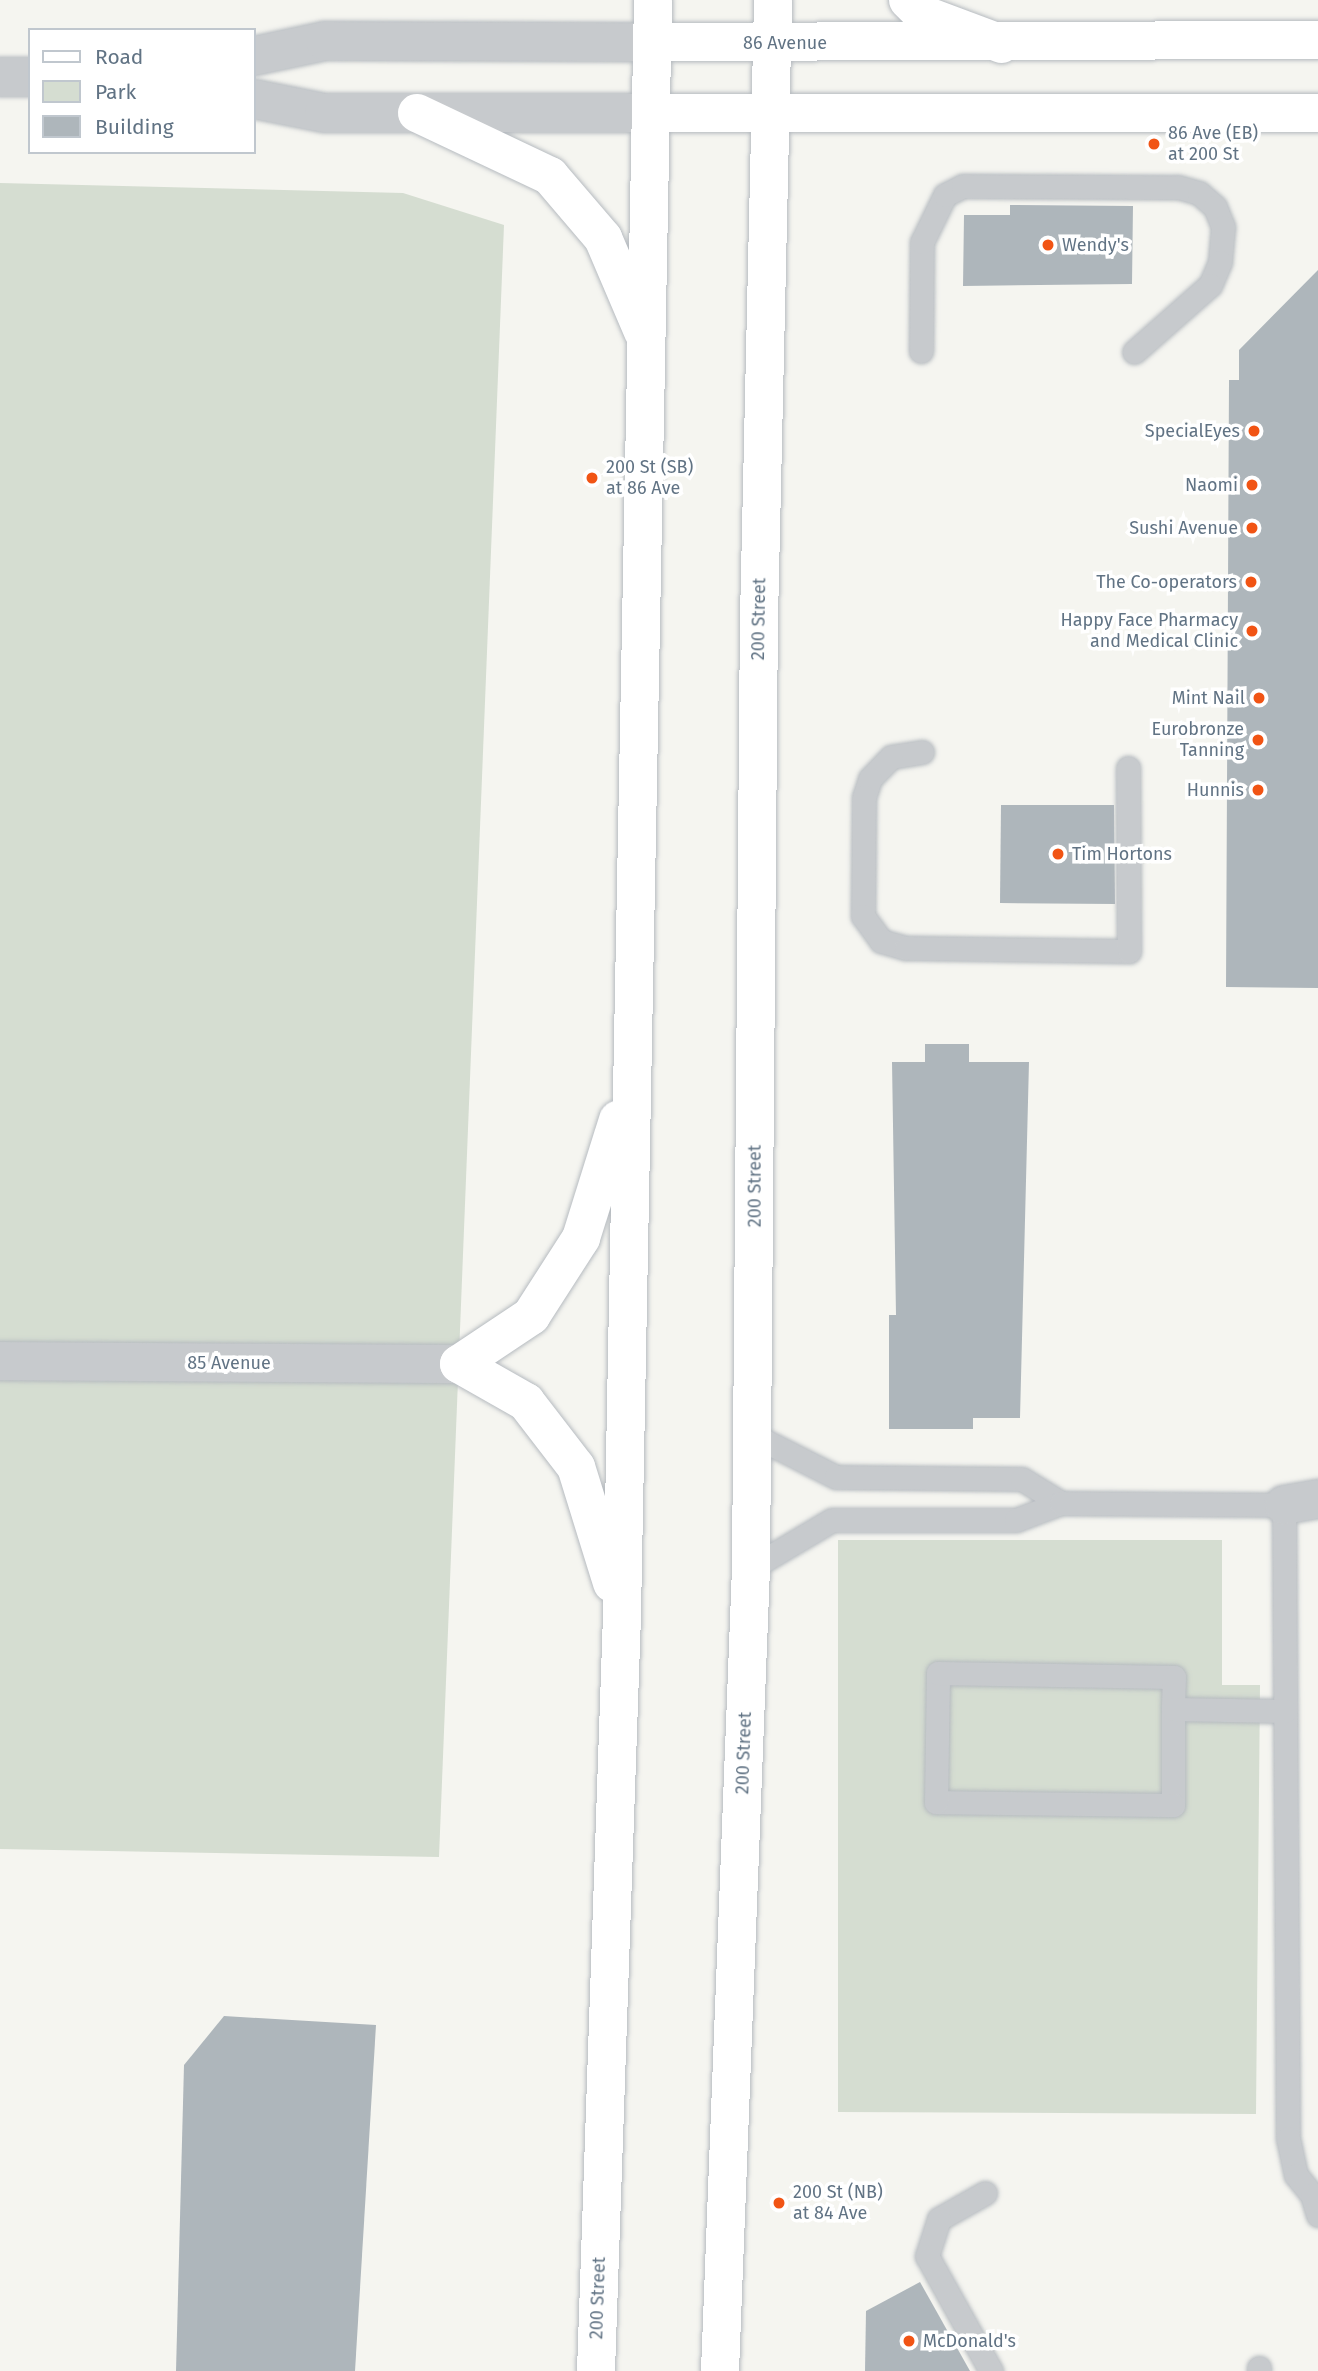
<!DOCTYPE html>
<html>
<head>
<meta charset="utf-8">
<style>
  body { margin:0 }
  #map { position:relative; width:1318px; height:2371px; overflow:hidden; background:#f5f5f0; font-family:"Fira Sans",sans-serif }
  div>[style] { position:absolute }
  .green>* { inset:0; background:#d5ddd1 }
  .building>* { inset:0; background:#aeb6bb }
  .roads { filter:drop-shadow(0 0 2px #b6bbc0) drop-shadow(0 0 2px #b6bbc0) }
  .service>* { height:23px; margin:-11.5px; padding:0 11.5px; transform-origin:11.5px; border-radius:11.5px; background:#c7cacd }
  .minor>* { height:38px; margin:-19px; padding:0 19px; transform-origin:19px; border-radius:19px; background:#c7cacd }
  .tertiary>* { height:38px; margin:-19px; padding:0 19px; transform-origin:19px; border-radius:19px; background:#c7cacd }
  .secondary>* { height:38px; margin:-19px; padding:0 19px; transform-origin:19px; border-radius:19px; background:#fff }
  .primary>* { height:38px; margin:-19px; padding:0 19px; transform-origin:19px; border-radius:19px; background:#fff }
  .dots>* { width:19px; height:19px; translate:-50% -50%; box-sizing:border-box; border:4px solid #fff; border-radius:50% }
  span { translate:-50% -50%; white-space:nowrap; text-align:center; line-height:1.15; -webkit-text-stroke:7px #fff; paint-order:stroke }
  .street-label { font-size:18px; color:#617384 }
  .poi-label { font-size:18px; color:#617384 }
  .left { translate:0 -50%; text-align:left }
  .right { translate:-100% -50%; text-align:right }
  .legend { position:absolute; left:28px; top:28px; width:228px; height:126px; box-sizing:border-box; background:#fff; border:2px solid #c0c7ce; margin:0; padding:9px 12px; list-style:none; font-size:21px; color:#617384 }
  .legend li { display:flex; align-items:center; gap:14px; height:35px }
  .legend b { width:35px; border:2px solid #c0c7ce }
</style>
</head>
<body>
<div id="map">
  <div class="green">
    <div style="clip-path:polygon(0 183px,403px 193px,504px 225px,439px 1857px,0 1849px)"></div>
    <div style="clip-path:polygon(838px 1540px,1222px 1540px,1222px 1685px,1260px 1685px,1256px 2114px,838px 2112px)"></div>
  </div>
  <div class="building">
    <div style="clip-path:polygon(1010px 205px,1133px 206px,1132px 284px,963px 286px,964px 215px,1010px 215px)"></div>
    <div style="clip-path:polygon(1318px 270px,1318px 988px,1226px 987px,1229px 380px,1239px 380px,1239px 350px)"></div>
    <div style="clip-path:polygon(1001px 805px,1114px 805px,1115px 904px,1000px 903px)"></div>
    <div style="clip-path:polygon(925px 1044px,969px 1044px,969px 1062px,1029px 1062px,1020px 1418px,973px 1418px,973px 1429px,889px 1429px,889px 1315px,896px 1315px,892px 1062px,925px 1062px)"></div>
    <div style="clip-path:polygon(224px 2016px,376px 2025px,355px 2371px,176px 2371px,184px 2065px)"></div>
    <div style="clip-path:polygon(920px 2282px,970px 2371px,865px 2371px,866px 2311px)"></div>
  </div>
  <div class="roads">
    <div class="service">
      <div style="left:921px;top:351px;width:109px;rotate:-89.5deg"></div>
      <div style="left:922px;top:242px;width:52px;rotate:-63.9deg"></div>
      <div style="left:945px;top:195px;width:20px;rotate:-27deg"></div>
      <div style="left:963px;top:186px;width:215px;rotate:0.3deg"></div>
      <div style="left:1178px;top:187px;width:22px;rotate:16deg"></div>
      <div style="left:1199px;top:193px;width:21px;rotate:41deg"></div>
      <div style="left:1215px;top:207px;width:22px;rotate:68deg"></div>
      <div style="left:1223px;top:227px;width:35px;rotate:95deg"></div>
      <div style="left:1220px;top:262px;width:25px;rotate:113deg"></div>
      <div style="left:1210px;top:285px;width:101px;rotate:138.6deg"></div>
      <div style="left:922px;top:752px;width:31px;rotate:171deg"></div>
      <div style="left:891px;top:757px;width:30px;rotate:134deg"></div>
      <div style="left:870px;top:779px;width:19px;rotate:108deg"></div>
      <div style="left:864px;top:797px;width:119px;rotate:90.5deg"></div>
      <div style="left:863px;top:916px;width:31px;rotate:54deg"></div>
      <div style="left:881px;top:941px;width:26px;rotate:16deg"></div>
      <div style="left:906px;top:948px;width:223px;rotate:0.8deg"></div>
      <div style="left:1129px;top:951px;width:183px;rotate:-90.3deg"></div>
      <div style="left:753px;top:1435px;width:93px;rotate:26.8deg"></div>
      <div style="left:836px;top:1477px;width:186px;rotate:0.6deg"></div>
      <div style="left:1022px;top:1479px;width:46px;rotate:31.6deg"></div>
      <div style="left:751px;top:1568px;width:94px;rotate:-30.7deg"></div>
      <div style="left:832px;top:1520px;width:184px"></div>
      <div style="left:1016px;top:1520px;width:48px;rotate:-20.7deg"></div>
      <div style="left:1061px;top:1503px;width:223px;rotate:0.5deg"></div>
      <div style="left:1284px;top:1505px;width:633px;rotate:89.64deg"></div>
      <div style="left:1288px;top:2138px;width:38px;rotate:78deg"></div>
      <div style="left:1296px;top:2175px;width:26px;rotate:51deg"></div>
      <div style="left:1312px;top:2195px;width:21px;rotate:73deg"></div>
      <div style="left:1173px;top:1709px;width:96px;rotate:90deg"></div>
      <div style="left:1173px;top:1805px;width:237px;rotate:-179.3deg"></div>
      <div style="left:936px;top:1802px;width:129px;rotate:-89.1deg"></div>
      <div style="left:938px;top:1673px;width:236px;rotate:1deg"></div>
      <div style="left:1174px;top:1677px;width:32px;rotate:92deg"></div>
      <div style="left:1173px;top:1709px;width:112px;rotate:1deg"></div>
      <div style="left:985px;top:2193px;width:53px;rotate:150.5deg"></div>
      <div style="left:939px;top:2219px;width:39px;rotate:108deg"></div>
      <div style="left:927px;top:2256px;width:132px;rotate:60.9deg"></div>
      <div style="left:1259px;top:2368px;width:3px;rotate:90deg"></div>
    </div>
    <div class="minor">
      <div style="left:0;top:1361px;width:459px;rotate:0.4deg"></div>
      <div style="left:1284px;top:1505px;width:35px;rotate:-10deg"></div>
    </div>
    <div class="tertiary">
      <div style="left:254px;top:56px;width:73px;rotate:-11.9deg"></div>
      <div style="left:325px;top:41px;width:327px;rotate:0.2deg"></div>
      <div style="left:0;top:77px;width:30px"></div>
      <div style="left:254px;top:99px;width:71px;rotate:11.3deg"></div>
      <div style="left:324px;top:113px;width:327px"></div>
    </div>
    <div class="secondary">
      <div style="left:652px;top:42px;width:666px;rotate:-0.17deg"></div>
      <div style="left:651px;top:113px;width:667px"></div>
    </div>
    <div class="primary">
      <div style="left:908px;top:0;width:20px;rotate:45deg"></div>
      <div style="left:922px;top:14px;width:85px;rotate:20.6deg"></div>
      <div style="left:417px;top:113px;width:147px;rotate:25.3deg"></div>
      <div style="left:550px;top:176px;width:82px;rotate:49.5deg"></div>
      <div style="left:603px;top:238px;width:102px;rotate:66.9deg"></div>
      <div style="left:612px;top:1583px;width:121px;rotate:-107.2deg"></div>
      <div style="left:576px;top:1467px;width:82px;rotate:-127.6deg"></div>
      <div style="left:526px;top:1402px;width:77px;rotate:-150.4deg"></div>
      <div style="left:459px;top:1364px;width:87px;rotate:-33.7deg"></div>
      <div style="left:531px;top:1316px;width:93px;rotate:-57.3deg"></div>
      <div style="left:581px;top:1238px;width:124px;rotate:-72.6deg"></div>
      <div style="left:596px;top:2371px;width:757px;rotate:-88.03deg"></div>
      <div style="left:622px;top:1614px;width:1614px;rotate:-88.9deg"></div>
      <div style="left:720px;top:2371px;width:804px;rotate:-87.79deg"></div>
      <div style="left:751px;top:1568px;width:950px;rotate:-89.52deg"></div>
      <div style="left:759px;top:618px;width:618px;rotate:-88.7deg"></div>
    </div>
  </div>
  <div class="dots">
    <div style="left:1154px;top:144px;background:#f15414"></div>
    <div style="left:1048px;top:245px;background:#f15414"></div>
    <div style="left:1254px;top:431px;background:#f15414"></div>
    <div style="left:592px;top:478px;background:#f15414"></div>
    <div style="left:1252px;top:485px;background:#f15414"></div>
    <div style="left:1252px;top:528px;background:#f15414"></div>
    <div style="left:1251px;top:582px;background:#f15414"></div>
    <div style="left:1252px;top:631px;background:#f15414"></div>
    <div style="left:1259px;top:698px;background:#f15414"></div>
    <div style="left:1258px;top:740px;background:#f15414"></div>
    <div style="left:1258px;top:790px;background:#f15414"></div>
    <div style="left:1058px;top:854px;background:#f15414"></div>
    <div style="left:779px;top:2203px;background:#f15414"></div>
    <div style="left:909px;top:2341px;background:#f15414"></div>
  </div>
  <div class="street-label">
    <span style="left:785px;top:43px">86 Avenue</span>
    <span style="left:759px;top:619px;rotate:-89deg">200 Street</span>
    <span style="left:755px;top:1186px;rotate:-90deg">200 Street</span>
    <span style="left:229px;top:1363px">85 Avenue</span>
    <span style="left:744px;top:1753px;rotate:-88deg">200 Street</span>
    <span style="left:598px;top:2298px;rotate:-88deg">200 Street</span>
  </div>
  <div class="poi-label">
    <span class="left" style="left:1168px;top:144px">86 Ave (EB)<br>at 200 St</span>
    <span class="left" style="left:1062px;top:245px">Wendy's</span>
    <span class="right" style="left:1240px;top:431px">SpecialEyes</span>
    <span class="left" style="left:606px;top:478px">200 St (SB)<br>at 86 Ave</span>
    <span class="right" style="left:1238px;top:485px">Naomi</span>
    <span class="right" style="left:1238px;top:528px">Sushi Avenue</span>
    <span class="right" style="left:1237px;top:582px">The Co-operators</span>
    <span class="right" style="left:1238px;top:631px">Happy Face Pharmacy<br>and Medical Clinic</span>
    <span class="right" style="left:1245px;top:698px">Mint Nail</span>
    <span class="right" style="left:1244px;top:740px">Eurobronze<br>Tanning</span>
    <span class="right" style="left:1244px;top:790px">Hunnis</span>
    <span class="left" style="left:1072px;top:854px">Tim Hortons</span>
    <span class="left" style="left:793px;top:2203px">200 St (NB)<br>at 84 Ave</span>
    <span class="left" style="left:923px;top:2341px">McDonald's</span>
  </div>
  <ul class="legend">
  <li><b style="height:9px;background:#fff"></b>Road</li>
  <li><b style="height:19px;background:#d5ddd1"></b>Park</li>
  <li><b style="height:19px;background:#aeb6bb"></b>Building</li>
  </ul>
</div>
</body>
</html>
